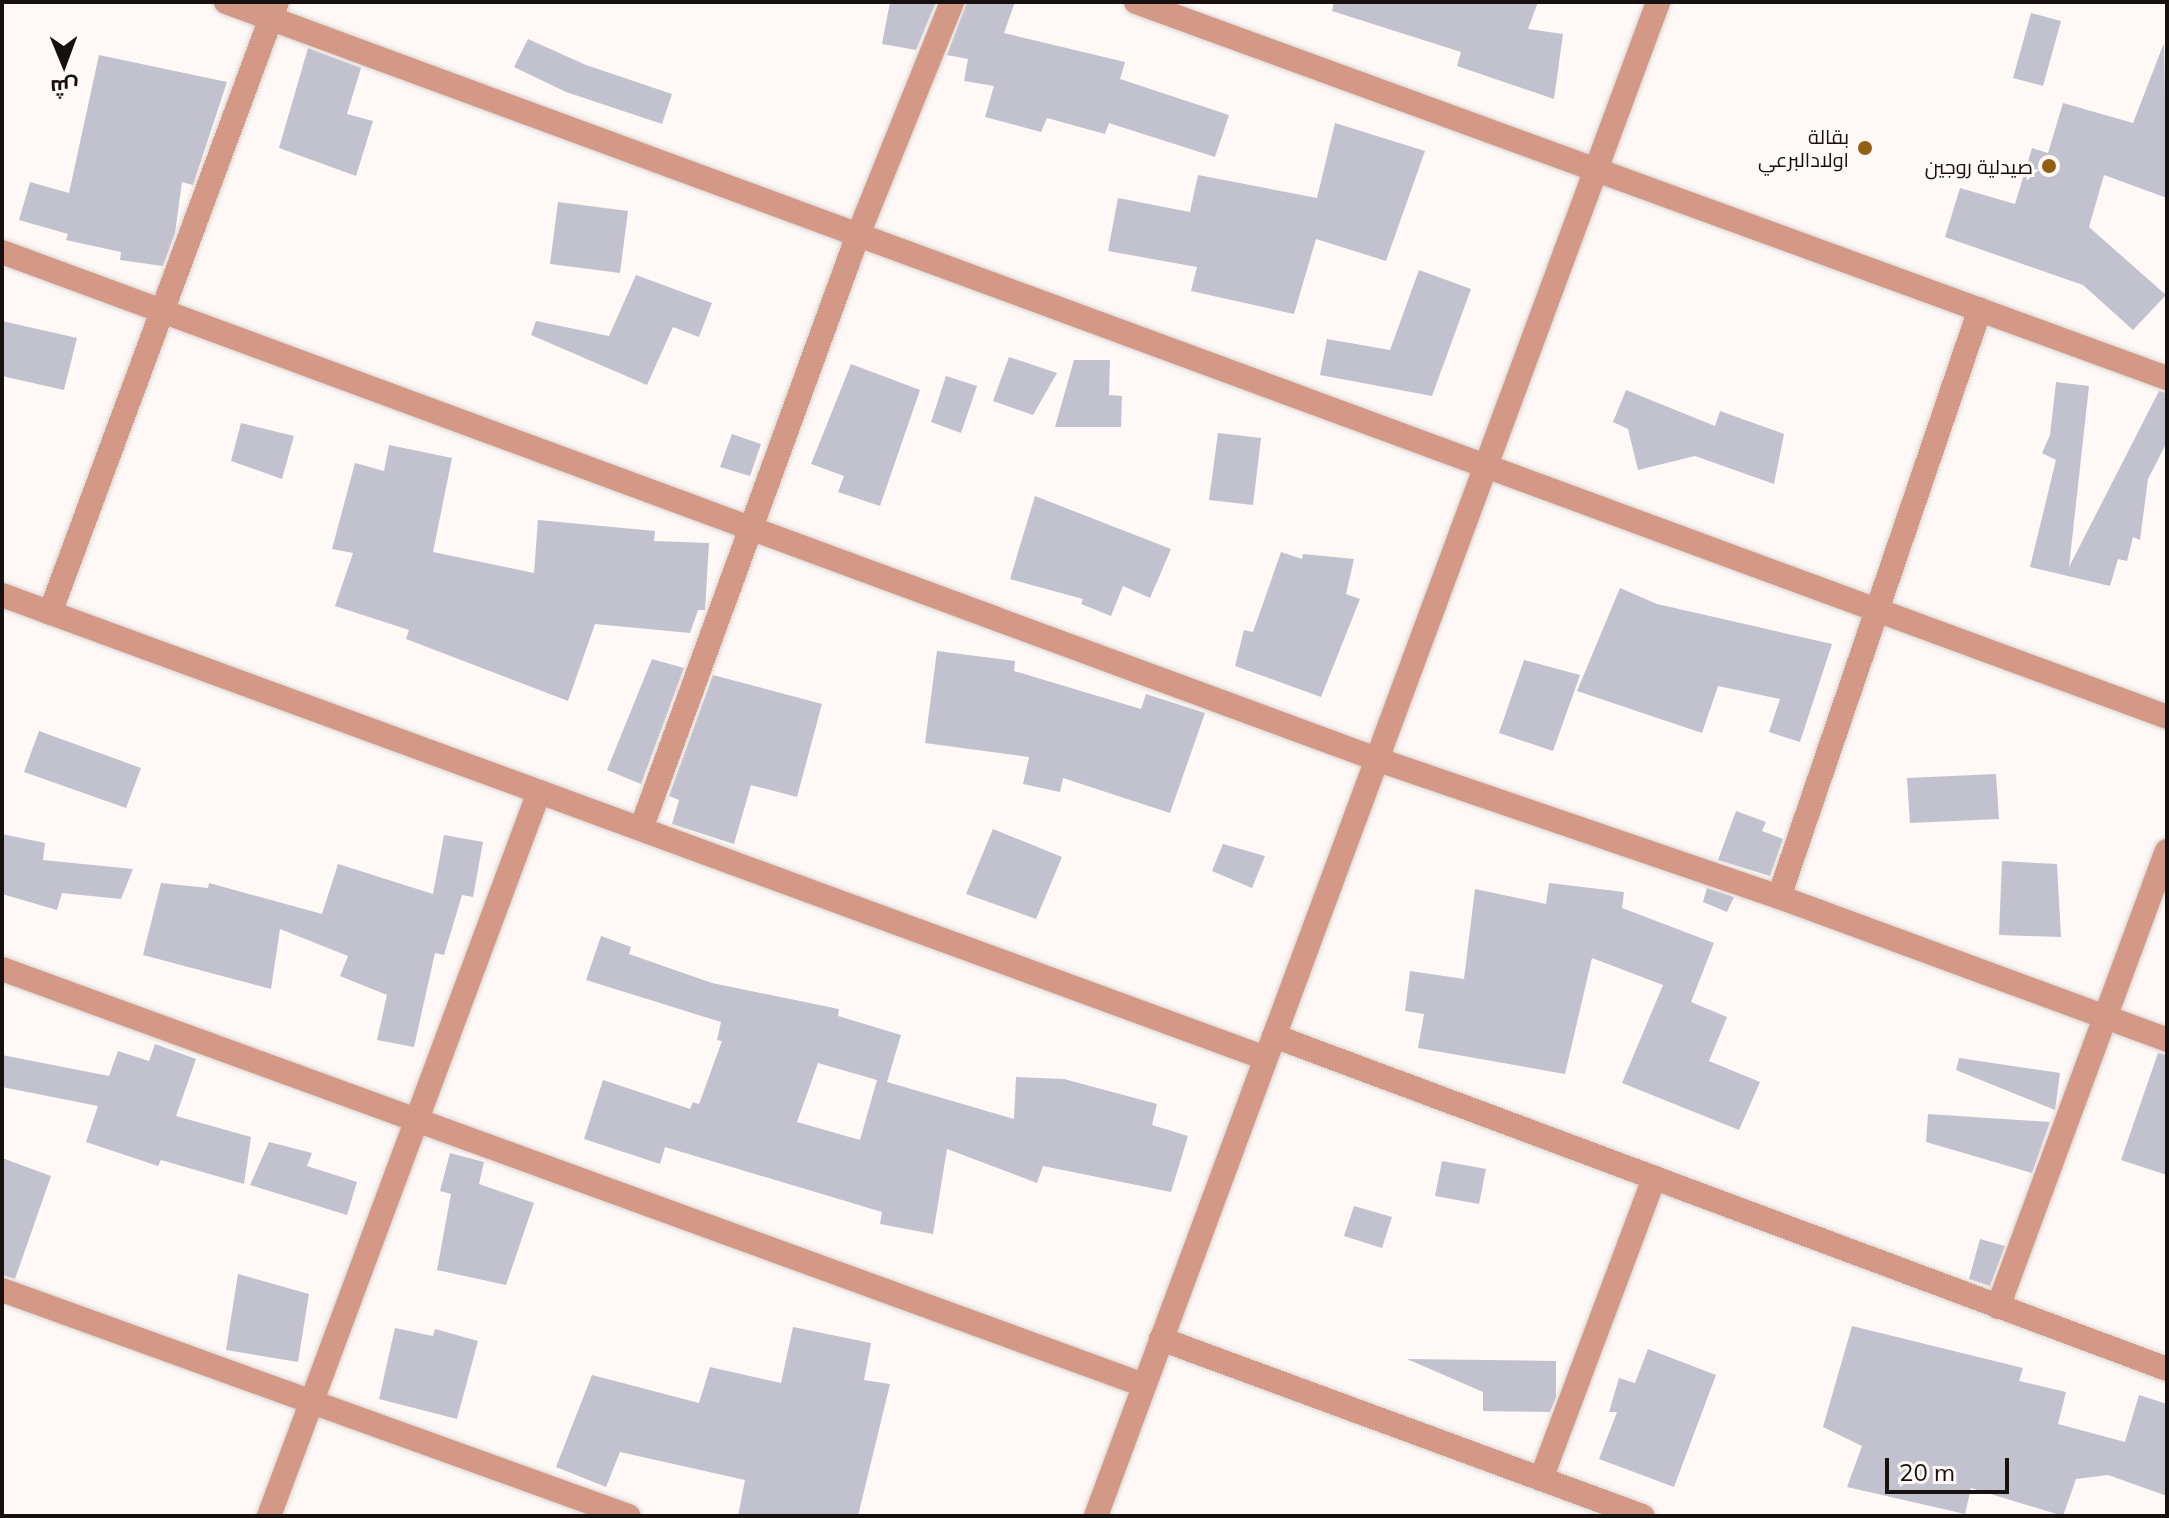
<!DOCTYPE html>
<html>
<head>
<meta charset="utf-8">
<style>
  body { margin:0 }
  #map { position:relative; width:2169px; height:1518px; overflow:hidden; background:#fef9f6; font-family:Mulish,Cairo,sans-serif }
  div>[style] { position:absolute }
  .building>* { inset:0; background:#c2c1ce }
  .roads { filter:drop-shadow(0 0 2px #d9d4d1) drop-shadow(0 0 2px #d9d4d1) }
  .minor>* { height:24px; margin:-12px; padding:0 12px; transform-origin:12px; border-radius:12px; background:#d49887 }
  .dots>* { width:22px; height:22px; translate:-50% -50%; box-sizing:border-box; border:4px solid #fef9f6; border-radius:50% }
  span { translate:-50% -50%; white-space:nowrap; text-align:center; line-height:1.15; -webkit-text-stroke:6px #fef9f6; paint-order:stroke }
  .poi-label { font-size:20px; color:#16110f }
  .right { translate:-100% -50%; text-align:right }
  .frame { position:absolute; inset:0; border:4px solid #16110f; pointer-events:none }
  .north { position:absolute; left:24px; top:24px; width:80px; height:80px; -webkit-text-stroke:6px #fef9f6; paint-order:stroke; rotate:179deg; font-size:22px; font-weight:700; line-height:32px; text-align:center; color:#16110f }
  .north::after { content:''; display:block; margin:auto; width:28px; height:36px; background:#16110f; clip-path:polygon(50% 0,100% 100%,50% 72%,0 100%) }
  .scale { position:absolute; left:1885px; top:1458px; width:124px; height:36px; box-sizing:border-box; border:4px solid #16110f; border-top:0; padding-left:10px; font-size:24px; line-height:28px; white-space:nowrap; color:#16110f; -webkit-text-stroke:6px #fef9f6; paint-order:stroke }
</style>
</head>
<body>
<div id="map">
  <div class="building">
    <div style="clip-path:polygon(890px 2px,936px 2px,916px 50px,882px 44px)"></div>
    <div style="clip-path:polygon(967px 2px,1015px 2px,1004px 33px,1125px 62px,1120px 79px,1229px 115px,1215px 157px,1109px 123px,1105px 134px,1047px 118px,1041px 132px,985px 117px,994px 86px,964px 81px,968px 59px,947px 55px)"></div>
    <div style="clip-path:polygon(1334px 2px,1538px 2px,1528px 29px,1563px 34px,1554px 99px,1457px 66px,1461px 52px,1332px 11px)"></div>
    <div style="clip-path:polygon(2031px 13px,2061px 21px,2043px 86px,2013px 78px)"></div>
    <div style="clip-path:polygon(528px 39px,586px 65px,672px 94px,662px 124px,566px 92px,514px 67px)"></div>
    <div style="clip-path:polygon(2164px 43px,2167px 198px,2104px 175px,2089px 227px,2166px 295px,2133px 330px,2083px 285px,1945px 237px,1960px 188px,2015px 204px,2032px 148px,2048px 153px,2063px 103px,2133px 123px)"></div>
    <div style="clip-path:polygon(308px 48px,361px 68px,347px 114px,373px 121px,356px 176px,279px 148px)"></div>
    <div style="clip-path:polygon(99px 55px,227px 82px,193px 185px,182px 182px,175px 233px,163px 266px,120px 260px,121px 252px,66px 240px,68px 234px,19px 220px,30px 182px,69px 193px)"></div>
    <div style="clip-path:polygon(1335px 123px,1425px 151px,1386px 261px,1316px 239px,1294px 314px,1191px 291px,1197px 267px,1108px 251px,1118px 198px,1190px 212px,1198px 175px,1317px 198px)"></div>
    <div style="clip-path:polygon(558px 202px,628px 211px,620px 273px,550px 264px)"></div>
    <div style="clip-path:polygon(1419px 270px,1471px 289px,1432px 396px,1320px 375px,1327px 339px,1390px 350px)"></div>
    <div style="clip-path:polygon(636px 275px,712px 303px,699px 337px,673px 327px,647px 385px,531px 335px,536px 321px,609px 336px)"></div>
    <div style="clip-path:polygon(2px 321px,77px 338px,64px 390px,2px 376px)"></div>
    <div style="clip-path:polygon(1009px 357px,1057px 373px,1033px 415px,993px 401px)"></div>
    <div style="clip-path:polygon(1074px 360px,1110px 360px,1109px 395px,1122px 396px,1121px 427px,1055px 427px)"></div>
    <div style="clip-path:polygon(851px 364px,920px 390px,880px 506px,838px 492px,844px 476px,811px 464px)"></div>
    <div style="clip-path:polygon(946px 376px,977px 386px,961px 433px,931px 422px)"></div>
    <div style="clip-path:polygon(2056px 382px,2089px 386px,2069px 567px,2159px 391px,2167px 393px,2167px 442px,2148px 479px,2140px 540px,2133px 537px,2127px 561px,2118px 559px,2110px 586px,2030px 567px,2056px 460px,2042px 453px,2050px 435px)"></div>
    <div style="clip-path:polygon(1626px 390px,1715px 426px,1720px 411px,1784px 434px,1774px 484px,1695px 456px,1638px 470px,1628px 429px,1613px 422px)"></div>
    <div style="clip-path:polygon(241px 423px,294px 436px,282px 479px,231px 461px)"></div>
    <div style="clip-path:polygon(1218px 433px,1261px 438px,1253px 505px,1209px 500px)"></div>
    <div style="clip-path:polygon(732px 434px,761px 444px,750px 476px,720px 467px)"></div>
    <div style="clip-path:polygon(389px 445px,452px 458px,433px 552px,534px 573px,538px 520px,655px 531px,654px 541px,709px 543px,705px 610px,698px 610px,690px 633px,595px 624px,568px 701px,406px 639px,409px 630px,335px 606px,353px 553px,332px 549px,355px 463px,384px 471px)"></div>
    <div style="clip-path:polygon(1035px 496px,1171px 549px,1150px 598px,1123px 586px,1111px 616px,1081px 604px,1083px 599px,1010px 579px)"></div>
    <div style="clip-path:polygon(1281px 552px,1302px 559px,1303px 554px,1354px 559px,1346px 594px,1360px 599px,1321px 697px,1235px 666px,1244px 630px,1253px 632px)"></div>
    <div style="clip-path:polygon(1620px 588px,1657px 604px,1832px 644px,1800px 742px,1769px 732px,1780px 699px,1718px 686px,1702px 733px,1577px 691px)"></div>
    <div style="clip-path:polygon(937px 651px,1015px 661px,1014px 671px,1141px 709px,1146px 694px,1205px 713px,1170px 813px,1063px 778px,1060px 792px,1023px 784px,1029px 757px,925px 743px)"></div>
    <div style="clip-path:polygon(652px 659px,684px 668px,641px 784px,607px 770px)"></div>
    <div style="clip-path:polygon(1524px 660px,1580px 675px,1553px 751px,1499px 733px)"></div>
    <div style="clip-path:polygon(713px 675px,822px 704px,797px 797px,751px 785px,734px 844px,672px 824px,679px 800px,669px 796px)"></div>
    <div style="clip-path:polygon(39px 731px,141px 768px,126px 808px,24px 772px)"></div>
    <div style="clip-path:polygon(1996px 774px,1999px 819px,1910px 823px,1907px 778px)"></div>
    <div style="clip-path:polygon(1736px 811px,1766px 822px,1762px 831px,1783px 839px,1770px 876px,1718px 860px)"></div>
    <div style="clip-path:polygon(993px 829px,1062px 857px,1036px 919px,966px 894px)"></div>
    <div style="clip-path:polygon(2px 834px,45px 843px,43px 860px,133px 869px,121px 899px,62px 893px,57px 910px,2px 894px)"></div>
    <div style="clip-path:polygon(444px 835px,483px 842px,473px 897px,462px 895px,444px 955px,435px 953px,414px 1047px,377px 1040px,387px 995px,340px 976px,348px 956px,280px 929px,271px 989px,143px 955px,161px 883px,208px 888px,209px 883px,322px 914px,338px 864px,433px 894px)"></div>
    <div style="clip-path:polygon(1223px 844px,1265px 856px,1252px 888px,1212px 871px)"></div>
    <div style="clip-path:polygon(2002px 861px,2057px 864px,2061px 937px,1999px 935px)"></div>
    <div style="clip-path:polygon(1549px 883px,1624px 892px,1622px 908px,1714px 943px,1691px 1002px,1727px 1017px,1709px 1061px,1760px 1082px,1739px 1130px,1622px 1083px,1663px 985px,1592px 958px,1565px 1074px,1418px 1048px,1424px 1014px,1405px 1011px,1410px 971px,1464px 979px,1475px 889px,1546px 904px)"></div>
    <div style="clip-path:polygon(1707px 888px,1734px 897px,1727px 912px,1703px 902px)"></div>
    <div style="clip-path:polygon(evenodd,601px 936px,631px 947px,629px 954px,712px 983px,839px 1009px,838px 1016px,901px 1035px,887px 1082px,1014px 1119px,1016px 1077px,1064px 1079px,1157px 1104px,1152px 1125px,1188px 1136px,1171px 1192px,1043px 1166px,1037px 1183px,947px 1149px,933px 1234px,880px 1224px,882px 1212px,665px 1147px,660px 1164px,584px 1139px,603px 1080px,690px 1109px,693px 1102px,699px 1104px,722px 1041px,717px 1040px,721px 1022px,586px 980px,601px 936px,818px 1063px,877px 1080px,860px 1140px,797px 1122px,818px 1063px)"></div>
    <div style="clip-path:polygon(155px 1044px,196px 1059px,176px 1116px,251px 1137px,244px 1184px,161px 1160px,158px 1166px,86px 1142px,98px 1106px,2px 1087px,2px 1055px,109px 1076px,118px 1051px,149px 1061px)"></div>
    <div style="clip-path:polygon(2158px 1053px,2167px 1055px,2167px 1175px,2121px 1160px)"></div>
    <div style="clip-path:polygon(1959px 1058px,2060px 1073px,2055px 1110px,1956px 1070px)"></div>
    <div style="clip-path:polygon(1928px 1114px,2050px 1122px,2032px 1173px,1926px 1142px)"></div>
    <div style="clip-path:polygon(269px 1142px,312px 1153px,307px 1166px,357px 1182px,347px 1215px,250px 1185px)"></div>
    <div style="clip-path:polygon(450px 1153px,484px 1162px,479px 1184px,534px 1203px,506px 1285px,437px 1270px,451px 1194px,440px 1191px)"></div>
    <div style="clip-path:polygon(2px 1158px,51px 1176px,15px 1279px,2px 1275px)"></div>
    <div style="clip-path:polygon(1442px 1161px,1486px 1169px,1479px 1204px,1435px 1196px)"></div>
    <div style="clip-path:polygon(1354px 1206px,1392px 1217px,1382px 1248px,1344px 1236px)"></div>
    <div style="clip-path:polygon(1980px 1239px,2005px 1246px,1990px 1286px,1969px 1279px)"></div>
    <div style="clip-path:polygon(238px 1274px,309px 1294px,298px 1362px,226px 1350px)"></div>
    <div style="clip-path:polygon(1852px 1326px,2023px 1368px,2019px 1381px,2066px 1392px,2058px 1424px,2125px 1442px,2139px 1395px,2167px 1404px,2167px 1496px,2108px 1475px,2076px 1479px,2063px 1516px,1971px 1488px,1965px 1514px,1847px 1487px,1862px 1446px,1823px 1427px)"></div>
    <div style="clip-path:polygon(793px 1327px,871px 1343px,864px 1380px,890px 1384px,858px 1516px,738px 1516px,745px 1480px,620px 1452px,606px 1487px,556px 1467px,592px 1375px,699px 1403px,710px 1367px,781px 1383px)"></div>
    <div style="clip-path:polygon(395px 1328px,433px 1336px,435px 1329px,478px 1341px,457px 1419px,379px 1399px)"></div>
    <div style="clip-path:polygon(1648px 1349px,1716px 1375px,1674px 1487px,1599px 1459px,1617px 1412px,1609px 1412px,1619px 1378px,1635px 1383px)"></div>
    <div style="clip-path:polygon(1407px 1359px,1556px 1361px,1556px 1397px,1550px 1412px,1483px 1411px,1483px 1392px)"></div>
  </div>
  <div class="roads">
    <div class="minor">
      <div style="left:226px;top:2px;width:2069px;rotate:20.22deg"></div>
      <div style="left:1136px;top:2px;width:1097px;rotate:20.04deg"></div>
      <div style="left:2px;top:252px;width:1465px;rotate:20.25deg"></div>
      <div style="left:1376px;top:759px;width:426px;rotate:18.9deg"></div>
      <div style="left:1779px;top:897px;width:414px;rotate:20.2deg"></div>
      <div style="left:2px;top:595px;width:1345px;rotate:20.13deg"></div>
      <div style="left:50px;top:613px;width:652px;rotate:-69.62deg"></div>
      <div style="left:641px;top:829px;width:632px;rotate:-69.93deg"></div>
      <div style="left:858px;top:235px;width:251px;rotate:-68deg"></div>
      <div style="left:1779px;top:897px;width:621px;rotate:-71.13deg"></div>
      <div style="left:2px;top:969px;width:1215px;rotate:20.02deg"></div>
      <div style="left:1274px;top:1036px;width:953px;rotate:20.45deg"></div>
      <div style="left:2px;top:1290px;width:666px;rotate:19.85deg"></div>
      <div style="left:1998px;top:1307px;width:486px;rotate:-69.7deg"></div>
      <div style="left:1161px;top:1339px;width:513px;rotate:20.2deg"></div>
      <div style="left:1541px;top:1479px;width:322px;rotate:-69.4deg"></div>
      <div style="left:269px;top:1516px;width:773px;rotate:-69.55deg"></div>
      <div style="left:1096px;top:1516px;width:1615px;rotate:-69.63deg"></div>
    </div>
  </div>
  <div class="dots">
    <div style="left:1865px;top:148px;background:#925e11"></div>
    <div style="left:2049px;top:166px;background:#925e11"></div>
  </div>
  <div class="poi-label">
    <span class="right" style="left:1849px;top:148px">بقالة<br>اولادالبرعي</span>
    <span class="right" style="left:2033px;top:166px">صيدلية روجين</span>
  </div>
  <div class="frame"></div>
  <div class="north">ش</div>
  <div class="scale">20 m</div>
</div>
</body>
</html>
